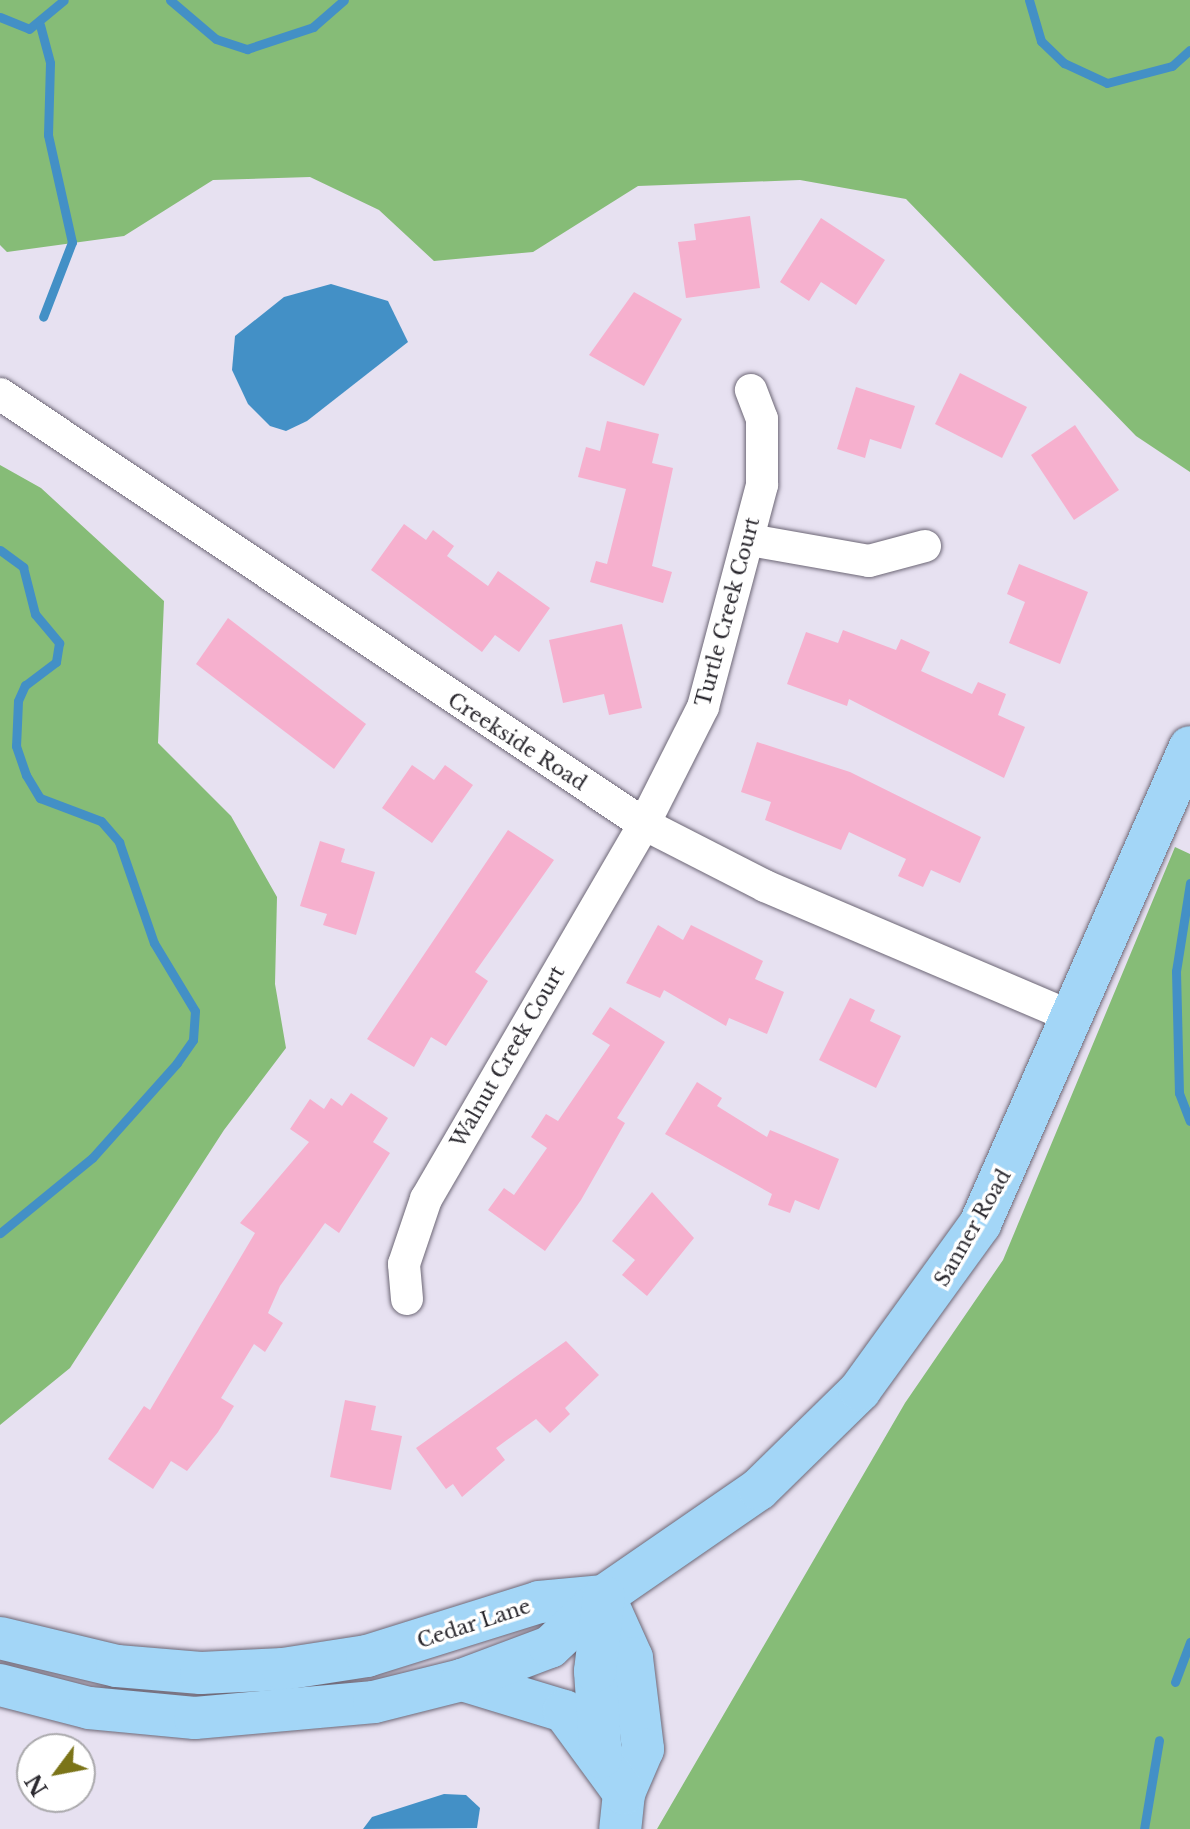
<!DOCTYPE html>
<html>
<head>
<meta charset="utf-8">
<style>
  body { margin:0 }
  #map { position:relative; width:1190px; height:1829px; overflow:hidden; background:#e7e1f1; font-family:"Libre Baskerville",serif }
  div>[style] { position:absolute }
  .forest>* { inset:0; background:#86bc77 }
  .water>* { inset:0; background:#4390c6 }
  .stream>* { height:9px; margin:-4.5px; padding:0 4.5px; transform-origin:4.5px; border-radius:4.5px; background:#4390c6 }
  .building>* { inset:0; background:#f6b0ce }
  .roads { filter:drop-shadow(0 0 2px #6d6776) drop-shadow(0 0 2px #6d6776) }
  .minor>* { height:32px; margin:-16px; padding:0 16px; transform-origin:16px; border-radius:16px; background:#fff }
  .major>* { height:42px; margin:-21px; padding:0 21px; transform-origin:21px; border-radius:21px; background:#a3d6f7 }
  span { translate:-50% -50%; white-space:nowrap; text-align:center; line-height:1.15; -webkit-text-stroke:7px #fff; paint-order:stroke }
  .street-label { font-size:20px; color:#2b292f }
  .north { position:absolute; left:16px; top:1733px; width:80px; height:80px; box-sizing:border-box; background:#fff; border:2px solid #aaa9ac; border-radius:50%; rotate:238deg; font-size:22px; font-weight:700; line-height:32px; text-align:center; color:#2b292f }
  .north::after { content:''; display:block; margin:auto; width:28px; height:36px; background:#7b7418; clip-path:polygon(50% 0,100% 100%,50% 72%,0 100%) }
</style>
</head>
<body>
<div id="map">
  <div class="forest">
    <div style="clip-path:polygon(0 0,1190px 0,1190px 472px,1136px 436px,906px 199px,800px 180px,638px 186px,533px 252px,434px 261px,379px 210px,310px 177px,213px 180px,124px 236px,7px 252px,0 245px)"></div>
    <div style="clip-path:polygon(0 465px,41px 488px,164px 601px,158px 743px,231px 816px,277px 897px,275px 984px,286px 1048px,224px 1130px,70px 1368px,0 1425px)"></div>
    <div style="clip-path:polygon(1175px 847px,1190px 854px,1190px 1829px,657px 1829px,905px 1403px,1003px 1260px)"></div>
  </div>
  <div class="water">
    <div style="clip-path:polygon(331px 284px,388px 301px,408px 342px,307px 421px,286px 431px,270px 426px,248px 404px,232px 370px,235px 336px,284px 297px)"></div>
    <div style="clip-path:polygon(444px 1794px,466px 1795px,480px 1808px,477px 1828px,363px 1829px,372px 1817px)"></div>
  </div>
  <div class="stream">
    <div style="left:170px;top:0;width:60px;rotate:40.3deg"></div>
    <div style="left:216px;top:39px;width:33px;rotate:18deg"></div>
    <div style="left:247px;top:49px;width:70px;rotate:-18.4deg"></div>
    <div style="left:313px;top:27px;width:41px;rotate:-41.1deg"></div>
    <div style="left:1029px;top:0;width:43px;rotate:73.7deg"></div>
    <div style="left:1041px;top:41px;width:32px;rotate:44deg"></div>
    <div style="left:1064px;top:63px;width:47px;rotate:24.9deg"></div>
    <div style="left:1107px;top:83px;width:67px;rotate:-14.7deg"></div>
    <div style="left:1172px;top:66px;width:24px;rotate:-42deg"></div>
    <div style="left:0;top:17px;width:31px;rotate:22deg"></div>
    <div style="left:29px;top:29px;width:45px;rotate:-39.6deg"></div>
    <div style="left:40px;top:25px;width:39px;rotate:75deg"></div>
    <div style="left:50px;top:63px;width:72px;rotate:91.6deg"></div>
    <div style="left:48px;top:135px;width:110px;rotate:77.4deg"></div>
    <div style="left:72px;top:242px;width:80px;rotate:111.1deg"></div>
    <div style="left:0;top:550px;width:29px;rotate:36deg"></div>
    <div style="left:23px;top:567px;width:49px;rotate:75.7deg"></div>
    <div style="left:35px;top:614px;width:38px;rotate:50deg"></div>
    <div style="left:59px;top:643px;width:19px;rotate:99deg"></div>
    <div style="left:56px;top:662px;width:39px;rotate:143deg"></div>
    <div style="left:25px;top:685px;width:17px;rotate:114deg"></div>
    <div style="left:18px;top:701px;width:45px;rotate:92.5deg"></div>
    <div style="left:16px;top:746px;width:31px;rotate:71deg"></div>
    <div style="left:26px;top:775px;width:27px;rotate:59deg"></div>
    <div style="left:40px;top:798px;width:65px;rotate:20.7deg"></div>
    <div style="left:101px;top:821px;width:28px;rotate:49deg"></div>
    <div style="left:119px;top:842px;width:107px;rotate:70.9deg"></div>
    <div style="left:154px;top:943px;width:79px;rotate:58.9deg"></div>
    <div style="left:195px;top:1011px;width:29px;rotate:94deg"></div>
    <div style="left:193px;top:1040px;width:28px;rotate:125deg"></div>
    <div style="left:177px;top:1063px;width:127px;rotate:131.8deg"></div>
    <div style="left:92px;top:1158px;width:119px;rotate:140.8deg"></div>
    <div style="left:1190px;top:883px;width:89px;rotate:99deg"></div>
    <div style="left:1176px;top:971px;width:122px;rotate:88.6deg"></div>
    <div style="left:1179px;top:1093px;width:30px;rotate:69deg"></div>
    <div style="left:1175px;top:1682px;width:43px;rotate:-69.4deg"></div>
    <div style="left:1144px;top:1829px;width:90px;rotate:-80.4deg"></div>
  </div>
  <div class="building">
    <div style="clip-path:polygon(750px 216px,760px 288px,686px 298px,678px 242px,696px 240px,694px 224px)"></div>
    <div style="clip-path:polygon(821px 218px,885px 260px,856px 305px,821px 282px,809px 301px,780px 282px)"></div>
    <div style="clip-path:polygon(634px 292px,682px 319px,644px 386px,589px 355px)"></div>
    <div style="clip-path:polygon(960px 373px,1027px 407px,1002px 458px,935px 424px)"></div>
    <div style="clip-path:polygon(856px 387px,915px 406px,901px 449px,870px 439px,865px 458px,837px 449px)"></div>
    <div style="clip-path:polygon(607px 421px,659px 434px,652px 463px,673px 468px,652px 566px,672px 572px,663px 603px,590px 582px,596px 561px,607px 564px,626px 489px,578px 477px,586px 447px,600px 451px)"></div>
    <div style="clip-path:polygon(1075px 425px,1119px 490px,1074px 520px,1031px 455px)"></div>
    <div style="clip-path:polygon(404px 524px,426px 540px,433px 530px,454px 546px,447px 556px,488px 586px,498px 571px,550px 608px,519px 652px,495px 635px,482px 652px,371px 570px)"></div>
    <div style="clip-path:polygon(1019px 564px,1088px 592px,1060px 664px,1009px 643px,1025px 602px,1007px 594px)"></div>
    <div style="clip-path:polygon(228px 618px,366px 724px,334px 769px,196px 664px)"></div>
    <div style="clip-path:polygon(622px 624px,642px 708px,609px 715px,604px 694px,563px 703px,549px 640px)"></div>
    <div style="clip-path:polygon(843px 630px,896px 650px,901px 639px,930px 652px,921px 671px,972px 694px,978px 682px,1006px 694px,998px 715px,1025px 727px,1004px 778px,849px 699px,847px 706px,787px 684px,806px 632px,838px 643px)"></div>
    <div style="clip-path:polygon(757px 742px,850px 772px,981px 837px,960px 883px,931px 870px,923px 887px,898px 876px,906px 859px,849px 832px,841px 850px,765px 820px,771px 802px,741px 792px)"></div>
    <div style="clip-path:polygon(412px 765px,434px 780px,445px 765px,473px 785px,432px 843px,382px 808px)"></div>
    <div style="clip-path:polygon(508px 830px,554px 860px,475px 972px,488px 981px,446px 1046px,431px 1037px,414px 1067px,367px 1039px)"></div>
    <div style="clip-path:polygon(320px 841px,345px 849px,341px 862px,375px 872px,356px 935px,323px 925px,327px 914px,300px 906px)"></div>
    <div style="clip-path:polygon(658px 925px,683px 940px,691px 925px,763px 961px,755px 979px,784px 992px,767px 1034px,729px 1018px,726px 1026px,664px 990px,660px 998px,626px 983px)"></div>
    <div style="clip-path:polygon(850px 998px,875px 1010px,870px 1021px,901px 1036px,876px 1088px,819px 1060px)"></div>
    <div style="clip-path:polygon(610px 1007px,665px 1042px,617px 1118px,625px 1123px,581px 1200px,545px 1251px,488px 1210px,504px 1188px,514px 1195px,547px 1148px,531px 1137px,546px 1114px,558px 1121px,610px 1045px,592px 1034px)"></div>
    <div style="clip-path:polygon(697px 1082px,722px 1098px,717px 1106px,767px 1137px,770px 1130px,839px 1159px,819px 1210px,795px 1200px,790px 1213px,768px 1205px,772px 1194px,665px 1134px)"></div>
    <div style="clip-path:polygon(351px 1093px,388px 1118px,373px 1142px,390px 1153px,339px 1233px,325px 1223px,280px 1286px,268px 1313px,283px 1323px,265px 1352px,254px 1344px,221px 1398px,234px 1406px,218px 1432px,187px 1471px,171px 1461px,153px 1489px,108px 1459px,144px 1406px,150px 1410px,255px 1233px,240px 1223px,309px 1142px,290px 1129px,310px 1099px,324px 1109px,331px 1098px,342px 1106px)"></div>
    <div style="clip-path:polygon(652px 1192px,694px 1238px,647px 1296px,622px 1275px,635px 1260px,612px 1241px)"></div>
    <div style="clip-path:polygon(566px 1341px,599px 1375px,565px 1408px,570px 1414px,550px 1433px,536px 1419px,496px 1448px,505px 1460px,462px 1497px,453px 1484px,446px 1489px,416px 1448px)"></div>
    <div style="clip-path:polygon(345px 1400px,376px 1406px,371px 1430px,402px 1436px,391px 1490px,330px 1477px)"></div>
  </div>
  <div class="roads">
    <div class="minor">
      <div style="left:0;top:394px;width:774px;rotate:33.73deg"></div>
      <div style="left:644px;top:824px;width:136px;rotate:27.1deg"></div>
      <div style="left:765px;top:886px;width:336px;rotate:23.1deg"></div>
      <div style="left:750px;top:540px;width:121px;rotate:10deg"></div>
      <div style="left:869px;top:561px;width:58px;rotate:-15deg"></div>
      <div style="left:407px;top:1299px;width:35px;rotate:-95deg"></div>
      <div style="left:404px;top:1264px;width:69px;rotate:-71.3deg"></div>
      <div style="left:426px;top:1199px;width:434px;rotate:-59.8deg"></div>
      <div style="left:644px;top:824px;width:131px;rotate:-63.2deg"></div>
      <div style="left:703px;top:707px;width:230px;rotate:-75.1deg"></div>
      <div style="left:762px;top:485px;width:66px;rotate:-90deg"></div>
      <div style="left:762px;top:419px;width:31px;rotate:-111deg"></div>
    </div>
    <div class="major">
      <div style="left:604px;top:1596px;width:68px;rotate:65.7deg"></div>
      <div style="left:632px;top:1658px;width:92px;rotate:83.1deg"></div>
      <div style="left:643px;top:1749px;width:48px;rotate:113.4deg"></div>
      <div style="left:624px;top:1793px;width:36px;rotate:96deg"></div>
      <div style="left:0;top:1638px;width:120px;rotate:13.5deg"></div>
      <div style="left:117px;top:1666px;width:84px;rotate:4.8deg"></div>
      <div style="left:201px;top:1673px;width:82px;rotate:-2.8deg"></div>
      <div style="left:283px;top:1669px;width:85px;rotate:-8.8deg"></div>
      <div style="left:367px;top:1656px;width:180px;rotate:-17.4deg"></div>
      <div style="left:539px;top:1602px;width:65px;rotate:-5.3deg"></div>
      <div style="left:462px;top:1680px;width:107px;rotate:16.9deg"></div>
      <div style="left:564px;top:1711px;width:102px;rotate:53.8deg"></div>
      <div style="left:0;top:1685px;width:92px;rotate:14.5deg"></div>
      <div style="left:89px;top:1708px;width:106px;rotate:5.4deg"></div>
      <div style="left:195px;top:1718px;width:180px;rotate:-5.1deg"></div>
      <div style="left:374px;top:1702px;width:91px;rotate:-14deg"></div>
      <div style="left:462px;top:1680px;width:94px;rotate:-20.6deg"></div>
      <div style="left:550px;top:1647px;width:74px;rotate:-43.4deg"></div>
      <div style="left:604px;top:1596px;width:188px;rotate:-34.6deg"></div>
      <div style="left:759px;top:1489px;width:141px;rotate:-44.4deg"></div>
      <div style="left:860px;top:1390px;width:205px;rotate:-54.1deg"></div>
      <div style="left:980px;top:1224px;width:521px;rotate:-66.24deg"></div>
      <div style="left:601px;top:1757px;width:86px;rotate:-94deg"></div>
      <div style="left:595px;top:1671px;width:75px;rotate:-83.1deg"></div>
    </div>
  </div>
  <div class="street-label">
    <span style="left:728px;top:612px;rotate:-75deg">Turtle Creek Court</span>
    <span style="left:517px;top:742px;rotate:33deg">Creekside Road</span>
    <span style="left:508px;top:1057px;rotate:-60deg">Walnut Creek Court</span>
    <span style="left:973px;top:1228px;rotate:-60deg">Sanner Road</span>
    <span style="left:474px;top:1624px;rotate:-18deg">Cedar Lane</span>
  </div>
  <div class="north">N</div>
</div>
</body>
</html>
